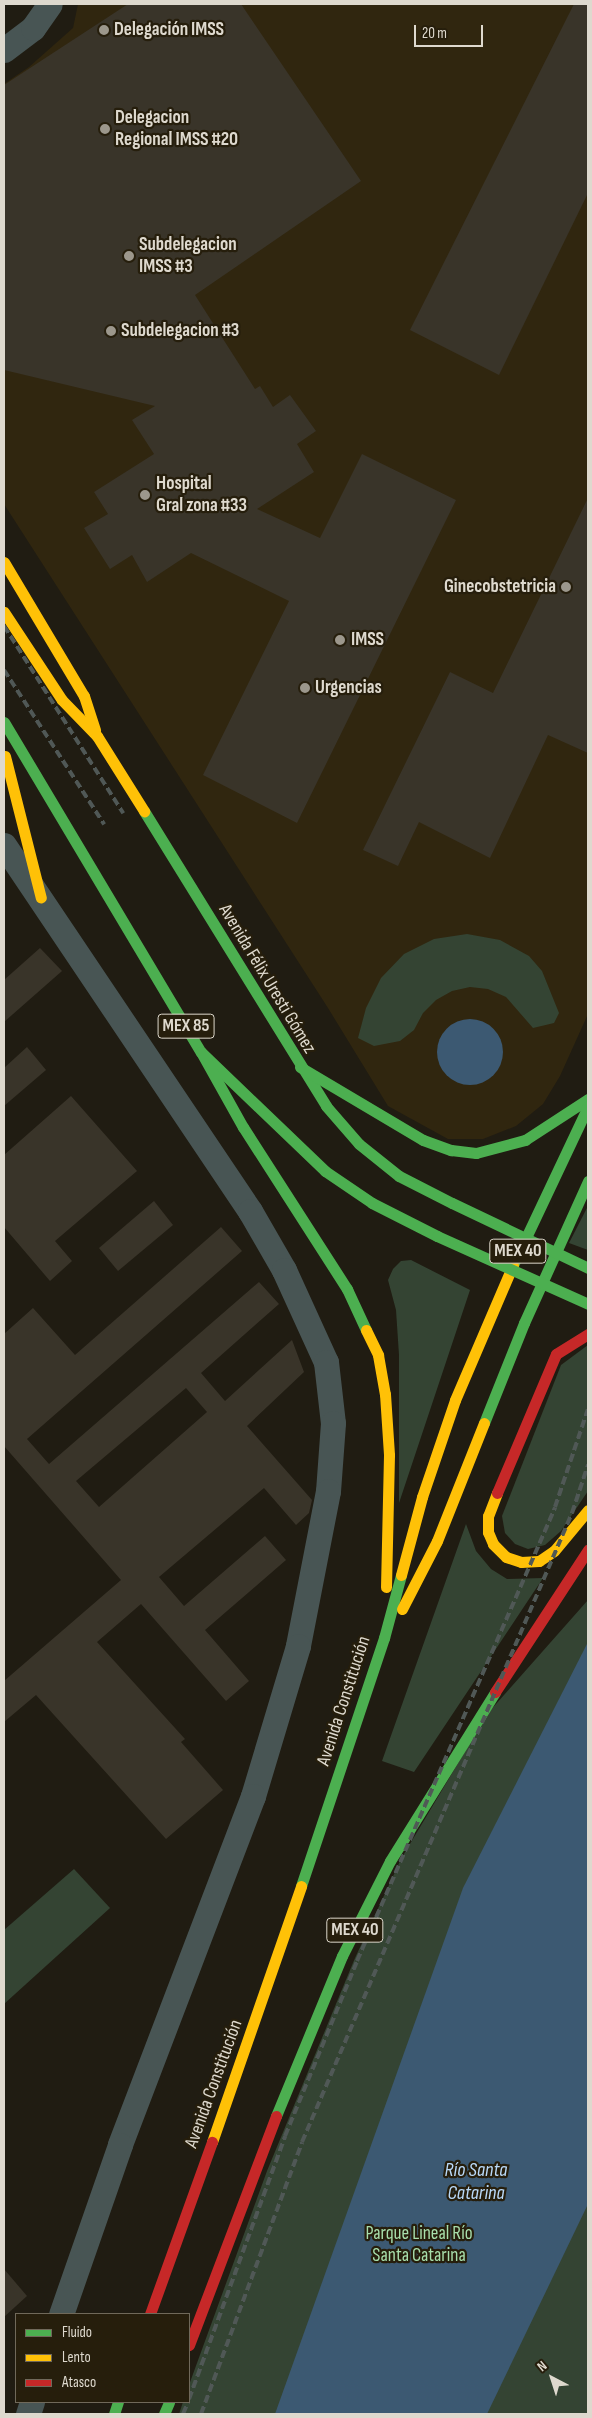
<!DOCTYPE html>
<html>
<head>
<meta charset="utf-8">
<style>
  body { margin:0 }
  #map { position:relative; width:592px; height:2418px; overflow:hidden; background:#201c12; font-family:"Sofia Sans Condensed",sans-serif }
  div>[style] { position:absolute }
  .built>* { inset:0; background:#30260f }
  .green>* { inset:0; background:#344433 }
  .water>* { inset:0; background:#3c5972 }
  .round { border-radius:50% }
  .building>* { inset:0; background:#393429 }
  .street>* { height:25px; margin:-12.5px; padding:0 12.5px; transform-origin:12.5px; border-radius:12.5px; background:#485554 }
  .fast>* { height:11px; margin:-5.5px; padding:0 5.5px; transform-origin:5.5px; border-radius:5.5px; background:#4caf50 }
  .slow>* { height:11px; margin:-5.5px; padding:0 5.5px; transform-origin:5.5px; border-radius:5.5px; background:#ffc107 }
  .jam>* { height:11px; margin:-5.5px; padding:0 5.5px; transform-origin:5.5px; border-radius:5.5px; background:#c62828 }
  .rail>* { height:4px; margin-top:-2px; transform-origin:0; background:repeating-linear-gradient(90deg,#505856 0 8px,transparent 0 12px) }
  .fast-bridge>* { height:11px; margin:-5.5px; padding:0 5.5px; transform-origin:5.5px; border-radius:5.5px; background:#4caf50 }
  .dots>* { width:14px; height:14px; translate:-50% -50%; box-sizing:border-box; border:2px solid #261e0c; border-radius:50% }
  span { translate:-50% -50%; white-space:nowrap; text-align:center; line-height:1.15; -webkit-text-stroke:4.5px #261e0c; paint-order:stroke }
  .shield-label span { padding:1px 4px; background:#261e0c; border:1px solid; border-radius:4px; -webkit-text-stroke-width:0 }
  .shield-label { font-size:18px; color:#ded9ce; font-weight:700 }
  .poi-label { font-size:19px; color:#ded9ce; font-weight:700 }
  .left { translate:0 -50%; text-align:left }
  .right { translate:-100% -50%; text-align:right }
  .street-label { font-size:19px; color:#ded9ce }
  .park-label { font-size:19px; color:#a8dfac }
  .water-label { font-size:20px; color:#badaf9; font-style:italic }
  .frame { position:absolute; inset:0; border:5px solid #ded9ce; pointer-events:none }
  .legend { position:absolute; left:15px; top:2313px; width:175px; height:90px; box-sizing:border-box; background:#261e0c; border:1px solid #70695a; margin:0; padding:6px 9px; list-style:none; font-size:15px; color:#ded9ce }
  .legend li { display:flex; align-items:center; gap:10px; height:25px }
  .legend b { width:25px; border:1px solid #70695a }
  .north { position:absolute; left:527px; top:2353px; width:50px; height:50px; -webkit-text-stroke:4px #261e0c; paint-order:stroke; rotate:320deg; font-size:14px; font-weight:700; line-height:20px; text-align:center; color:#ded9ce }
  .north::after { content:''; display:block; margin:auto; width:18px; height:22px; background:#ded9ce; clip-path:polygon(50% 0,100% 100%,50% 72%,0 100%) }
  .scale { position:absolute; left:414px; top:25px; width:69px; height:22px; box-sizing:border-box; border:2px solid #ded9ce; border-top:0; padding-left:6px; font-size:15px; line-height:18px; white-space:nowrap; color:#ded9ce; -webkit-text-stroke:4px #261e0c; paint-order:stroke }
</style>
</head>
<body>
<div id="map">
  <div class="built">
    <div style="clip-path:polygon(78px 4px,588px 4px,588px 1014px,560px 1076px,543px 1104px,516px 1126px,483px 1139px,448px 1139px,388px 1106px,328px 1008px,4px 504px,4px 84px,29px 67px,73px 28px)"></div>
  </div>
  <div class="green">
    <div style="clip-path:polygon(467px 934px,500px 940px,529px 956px,542px 971px,559px 1013px,554px 1023px,533px 1028px,506px 997px,488px 989px,470px 987px,452px 991px,436px 1000px,423px 1013px,414px 1030px,400px 1041px,374px 1046px,358px 1038px,366px 1008px,381px 978px,404px 954px,434px 939px)"></div>
    <div style="clip-path:polygon(588px 1206px,588px 1250px,569px 1243px)"></div>
    <div style="clip-path:polygon(411px 1260px,470px 1290px,399px 1503px,399px 1355px,396px 1310px,388px 1280px,393px 1269px,401px 1261px)"></div>
    <div style="clip-path:polygon(588px 1345px,588px 1491px,561px 1531px,545px 1545px,528px 1549px,515px 1544px,505px 1533px,502px 1516px,561px 1365px)"></div>
    <div style="clip-path:polygon(466px 1524px,476px 1551px,491px 1569px,507px 1579px,543px 1578px,414px 1772px,382px 1761px)"></div>
    <div style="clip-path:polygon(588px 1600px,588px 2414px,179px 2414px,183px 2402px,189px 2402px,189px 2385px,267px 2171px,355px 1958px,401px 1859px,488px 1713px)"></div>
    <div style="clip-path:polygon(74px 1869px,110px 1908px,4px 2004px,4px 1930px)"></div>
  </div>
  <div class="water">
    <div class="round" style="left:437px;top:1019px;width:66px;height:66px"></div>
    <div style="clip-path:polygon(588px 1642px,588px 2204px,487px 2414px,275px 2414px,463px 1888px)"></div>
  </div>
  <div class="building">
    <div style="clip-path:polygon(128px 4px,241px 4px,361px 181px,195px 295px,255px 389px,260px 386px,273px 407px,290px 395px,316px 431px,297px 444px,314px 472px,257px 509px,320px 538px,362px 454px,456px 500px,297px 823px,203px 775px,289px 601px,191px 553px,147px 582px,132px 555px,110px 569px,84px 528px,108px 514px,94px 492px,154px 454px,132px 420px,155px 406px,4px 370px,4px 85px)"></div>
    <div style="clip-path:polygon(574px 4px,588px 4px,588px 193px,499px 375px,410px 330px)"></div>
    <div style="clip-path:polygon(588px 498px,588px 753px,548px 735px,490px 858px,419px 822px,398px 866px,363px 850px,450px 672px,493px 693px)"></div>
    <div style="clip-path:polygon(40px 948px,62px 971px,4px 1022px,4px 980px)"></div>
    <div style="clip-path:polygon(27px 1047px,46px 1070px,4px 1106px,4px 1068px)"></div>
    <div style="clip-path:polygon(71px 1096px,137px 1171px,55px 1241px,72px 1261px,50px 1281px,4px 1227px,4px 1155px)"></div>
    <div style="clip-path:polygon(154px 1201px,173px 1225px,118px 1271px,99px 1248px)"></div>
    <div style="clip-path:polygon(evenodd,221px 1227px,242px 1251px,27px 1439px,49px 1464px,259px 1282px,279px 1304px,201px 1373px,225px 1401px,292px 1340px,304px 1372px,247px 1426px,312px 1500px,309px 1513px,296px 1525px,264px 1488px,159px 1577px,184px 1606px,265px 1536px,286px 1560px,205px 1630px,249px 1681px,226px 1701px,141px 1604px,97px 1642px,185px 1739px,181px 1742px,223px 1790px,166px 1839px,36px 1695px,4px 1722px,4px 1681px,121px 1580px,4px 1446px,4px 1334px,33px 1308px,75px 1355px,221px 1227px,186px 1388px,207px 1412px,99px 1507px,76px 1481px,186px 1388px)"></div>
    <div style="clip-path:polygon(4px 2269px,27px 2296px,4px 2317px)"></div>
  </div>
  <div class="street">
    <div style="left:4px;top:50px;width:36px;rotate:-37deg"></div>
    <div style="left:33px;top:28px;width:29px;rotate:-55deg"></div>
    <div style="left:4px;top:845px;width:441px;rotate:56.1deg"></div>
    <div style="left:250px;top:1211px;width:68px;rotate:60deg"></div>
    <div style="left:284px;top:1270px;width:101px;rotate:65.5deg"></div>
    <div style="left:326px;top:1362px;width:61px;rotate:83.5deg"></div>
    <div style="left:333px;top:1423px;width:68px;rotate:94.2deg"></div>
    <div style="left:328px;top:1491px;width:158px;rotate:101deg"></div>
    <div style="left:298px;top:1646px;width:157px;rotate:106.7deg"></div>
    <div style="left:253px;top:1796px;width:373px;rotate:110.9deg"></div>
    <div style="left:120px;top:2145px;width:179px;rotate:109.2deg"></div>
    <div style="left:28px;top:2414px;width:13px;rotate:-72deg"></div>
  </div>
  <div class="fast">
    <div style="left:4px;top:722px;width:384px;rotate:59.2deg"></div>
    <div style="left:201px;top:1052px;width:172px;rotate:43.8deg"></div>
    <div style="left:325px;top:1171px;width:57px;rotate:34.2deg"></div>
    <div style="left:372px;top:1203px;width:73px;rotate:26.9deg"></div>
    <div style="left:144px;top:811px;width:347px;rotate:58.3deg"></div>
    <div style="left:326px;top:1106px;width:50px;rotate:49deg"></div>
    <div style="left:359px;top:1144px;width:51px;rotate:38.7deg"></div>
    <div style="left:399px;top:1176px;width:59px;rotate:27deg"></div>
    <div style="left:201px;top:1052px;width:86px;rotate:60.8deg"></div>
    <div style="left:243px;top:1127px;width:193px;rotate:57.3deg"></div>
    <div style="left:347px;top:1289px;width:45px;rotate:65.1deg"></div>
    <div style="left:300px;top:1067px;width:143px;rotate:30.7deg"></div>
    <div style="left:423px;top:1140px;width:30px;rotate:20deg"></div>
    <div style="left:451px;top:1150px;width:25px;rotate:7deg"></div>
    <div style="left:476px;top:1153px;width:51px;rotate:-14.9deg"></div>
    <div style="left:525px;top:1140px;width:75px;rotate:-33.1deg"></div>
    <div style="left:513px;top:1265px;width:176px;rotate:-64.7deg"></div>
    <div style="left:484px;top:1423px;width:108px;rotate:-68.2deg"></div>
    <div style="left:524px;top:1323px;width:156px;rotate:-65.7deg"></div>
    <div style="left:301px;top:1886px;width:262px;rotate:-71.5deg"></div>
    <div style="left:384px;top:1638px;width:65px;rotate:-74.9deg"></div>
    <div style="left:276px;top:2116px;width:173px;rotate:-67.6deg"></div>
    <div style="left:342px;top:1956px;width:106px;rotate:-63.2deg"></div>
    <div style="left:390px;top:1861px;width:199px;rotate:-58.1deg"></div>
    <div style="left:114px;top:2414px;width:13px;rotate:-72deg"></div>
    <div style="left:164px;top:2414px;width:13px;rotate:-67deg"></div>
  </div>
  <div class="slow">
    <div style="left:4px;top:562px;width:156px;rotate:59.2deg"></div>
    <div style="left:84px;top:696px;width:36px;rotate:72deg"></div>
    <div style="left:4px;top:612px;width:105px;rotate:56.6deg"></div>
    <div style="left:62px;top:700px;width:50px;rotate:45.8deg"></div>
    <div style="left:97px;top:736px;width:89px;rotate:57.9deg"></div>
    <div style="left:5px;top:756px;width:146px;rotate:75.8deg"></div>
    <div style="left:366px;top:1330px;width:28px;rotate:64deg"></div>
    <div style="left:378px;top:1355px;width:40px;rotate:80deg"></div>
    <div style="left:385px;top:1394px;width:61px;rotate:86.2deg"></div>
    <div style="left:389px;top:1455px;width:132px;rotate:91.3deg"></div>
    <div style="left:497px;top:1493px;width:25px;rotate:111deg"></div>
    <div style="left:488px;top:1516px;width:16px;rotate:90deg"></div>
    <div style="left:488px;top:1532px;width:13px;rotate:67deg"></div>
    <div style="left:493px;top:1544px;width:18px;rotate:45deg"></div>
    <div style="left:506px;top:1557px;width:16px;rotate:18deg"></div>
    <div style="left:521px;top:1562px;width:18px;rotate:-3deg"></div>
    <div style="left:539px;top:1561px;width:18px;rotate:-34deg"></div>
    <div style="left:554px;top:1551px;width:53px;rotate:-50.3deg"></div>
    <div style="left:401px;top:1575px;width:81px;rotate:-74.9deg"></div>
    <div style="left:422px;top:1497px;width:102px;rotate:-71.2deg"></div>
    <div style="left:455px;top:1400px;width:147px;rotate:-66.8deg"></div>
    <div style="left:402px;top:1609px;width:76px;rotate:-62.8deg"></div>
    <div style="left:437px;top:1541px;width:127px;rotate:-68.3deg"></div>
    <div style="left:212px;top:2142px;width:271px;rotate:-70.8deg"></div>
  </div>
  <div class="jam">
    <div style="left:497px;top:1493px;width:151px;rotate:-67deg"></div>
    <div style="left:556px;top:1354px;width:38px;rotate:-32deg"></div>
    <div style="left:495px;top:1692px;width:170px;rotate:-56.8deg"></div>
    <div style="left:150px;top:2314px;width:183px;rotate:-70.2deg"></div>
    <div style="left:189px;top:2345px;width:245px;rotate:-69.2deg"></div>
  </div>
  <div class="rail">
    <div style="left:4px;top:626px;width:222px;rotate:57.5deg"></div>
    <div style="left:4px;top:670px;width:184px;rotate:57deg"></div>
    <div style="left:189px;top:2399px;width:280px;rotate:-69.9deg"></div>
    <div style="left:285px;top:2136px;width:189px;rotate:-67.6deg"></div>
    <div style="left:357px;top:1961px;width:495px;rotate:-66.4deg"></div>
    <div style="left:555px;top:1507px;width:103px;rotate:-71.4deg"></div>
    <div style="left:183px;top:2414px;width:13px;rotate:-67deg"></div>
    <div style="left:201px;top:2414px;width:290px;rotate:-69.6deg"></div>
    <div style="left:302px;top:2142px;width:685px;rotate:-66.77deg"></div>
    <div style="left:572px;top:1513px;width:51px;rotate:-71.6deg"></div>
  </div>
  <div class="fast-bridge">
    <div style="left:452px;top:1203px;width:151px;rotate:25.5deg"></div>
    <div style="left:437px;top:1236px;width:166px;rotate:24.2deg"></div>
  </div>
  <div class="dots">
    <div style="left:104px;top:30px;background:#9c978c"></div>
    <div style="left:105px;top:129px;background:#9c978c"></div>
    <div style="left:129px;top:256px;background:#9c978c"></div>
    <div style="left:111px;top:331px;background:#9c978c"></div>
    <div style="left:145px;top:495px;background:#9c978c"></div>
    <div style="left:566px;top:587px;background:#9c978c"></div>
    <div style="left:340px;top:640px;background:#9c978c"></div>
    <div style="left:305px;top:688px;background:#9c978c"></div>
  </div>
  <div class="shield-label">
    <span style="left:186px;top:1026px">MEX 85</span>
    <span style="left:518px;top:1251px">MEX 40</span>
    <span style="left:355px;top:1930px">MEX 40</span>
  </div>
  <div class="poi-label">
    <span class="left" style="left:114px;top:30px">Delegación IMSS</span>
    <span class="left" style="left:115px;top:129px">Delegacion<br>Regional IMSS #20</span>
    <span class="left" style="left:139px;top:256px">Subdelegacion<br>IMSS #3</span>
    <span class="left" style="left:121px;top:331px">Subdelegacion #3</span>
    <span class="left" style="left:156px;top:495px">Hospital<br>Gral zona #33</span>
    <span class="right" style="left:556px;top:587px">Ginecobstetricia</span>
    <span class="left" style="left:351px;top:640px">IMSS</span>
    <span class="left" style="left:315px;top:688px">Urgencias</span>
  </div>
  <div class="street-label">
    <span style="left:267px;top:979px;rotate:59deg">Avenida Félix Uresti Gómez</span>
    <span style="left:344px;top:1701px;rotate:-72deg">Avenida Constitución</span>
    <span style="left:214px;top:2084px;rotate:-70deg">Avenida Constitución</span>
  </div>
  <div class="park-label">
    <span style="left:419px;top:2245px">Parque Lineal Río<br>Santa Catarina</span>
  </div>
  <div class="water-label">
    <span style="left:476px;top:2182px">Río Santa<br>Catarina</span>
  </div>
  <div class="frame"></div>
  <ul class="legend">
  <li><b style="height:6px;background:#4caf50"></b>Fluido</li>
  <li><b style="height:6px;background:#ffc107"></b>Lento</li>
  <li><b style="height:6px;background:#c62828"></b>Atasco</li>
  </ul>
  <div class="north">N</div>
  <div class="scale">20 m</div>
</div>
</body>
</html>
